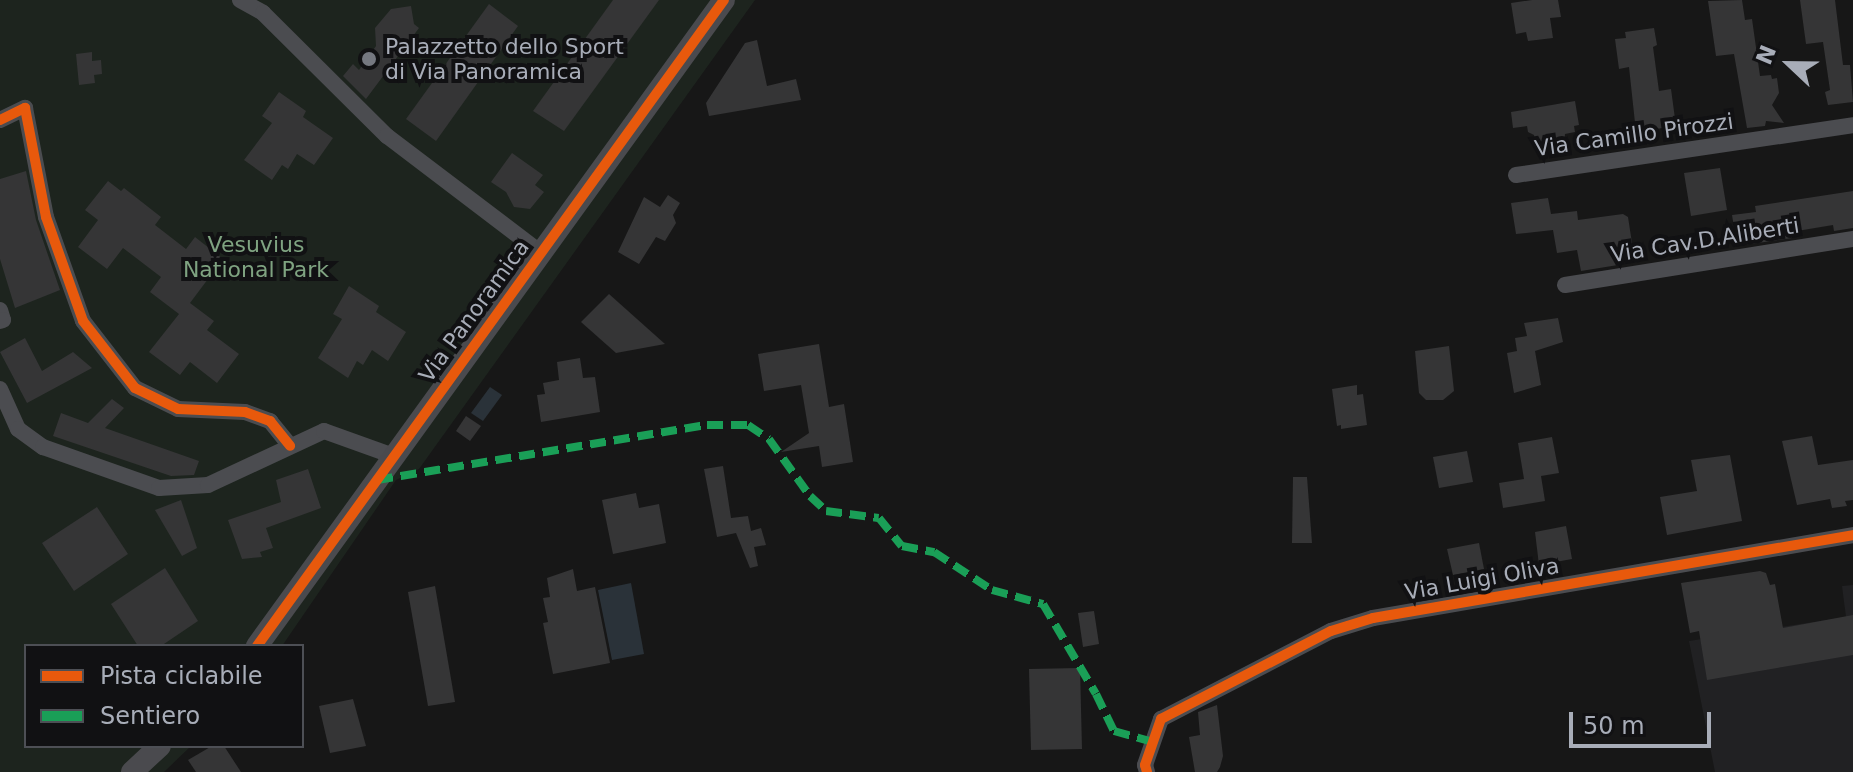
<!DOCTYPE html>
<html>
<head>
<meta charset="utf-8">
<style>
  body { margin:0 }
  #map { position:relative; width:1853px; height:772px; overflow:hidden; background:#171717; font-family:"DejaVu Sans",sans-serif }
  div>[style] { position:absolute }
  .built>* { inset:0; background:#212123 }
  .green>* { inset:0; background:#1d241e }
  .water>* { inset:0; background:#2a3239 }
  .building>* { inset:0; background:#353536 }
  .street>* { height:16px; margin:-8px; padding:0 8px; transform-origin:8px; border-radius:8px; background:#4b4c50 }
  .secondary>* { height:22px; margin:-11px; padding:0 11px; transform-origin:11px; border-radius:11px; background:#4a4a4e }
  .quiet>* { height:8px; margin-top:-4px; transform-origin:0; background:repeating-linear-gradient(90deg,#1a9f57 0 16px,transparent 0 24px) }
  .cycleway>* { height:10px; margin:-5px; padding:0 5px; transform-origin:5px; border-radius:5px; background:#e8590c }
  .dots>* { width:22px; height:22px; translate:-50% -50%; box-sizing:border-box; border:4px solid #111113; border-radius:50% }
  span { translate:-50% -50%; white-space:nowrap; text-align:center; line-height:1.15; -webkit-text-stroke:8px #111113; paint-order:stroke }
  .poi-label { font-size:22px; color:#a8adb8 }
  .left { translate:0 -50%; text-align:left }
  .street-label { font-size:22px; color:#a8adb8 }
  .park-label { font-size:22px; color:#7fa381 }
  .legend { position:absolute; left:24px; top:644px; width:280px; height:104px; box-sizing:border-box; background:#111113; border:2px solid #4d4f55; margin:0; padding:10px 14px; list-style:none; font-size:24px; color:#a8adb8 }
  .legend li { display:flex; align-items:center; gap:16px; height:40px }
  .legend b { width:40px; border:2px solid #4d4f55 }
  .north { position:absolute; left:1749px; top:24px; width:80px; height:80px; -webkit-text-stroke:6px #111113; paint-order:stroke; rotate:292deg; font-size:22px; font-weight:700; line-height:32px; text-align:center; color:#a8adb8 }
  .north::after { content:''; display:block; margin:auto; width:28px; height:36px; background:#a8adb8; clip-path:polygon(50% 0,100% 100%,50% 72%,0 100%) }
  .scale { position:absolute; left:1569px; top:712px; width:142px; height:36px; box-sizing:border-box; border:4px solid #a8adb8; border-top:0; padding-left:10px; font-size:24px; line-height:28px; white-space:nowrap; color:#a8adb8; -webkit-text-stroke:6px #111113; paint-order:stroke }
</style>
</head>
<body>
<div id="map">
  <div class="built">
    <div style="clip-path:polygon(1853px 585px,1853px 772px,1715px 772px,1689px 641px,1846px 617px,1842px 586px)"></div>
  </div>
  <div class="green">
    <div style="clip-path:polygon(0 0,755px 0,419px 469px,396px 480px,282px 646px,26px 646px,26px 746px,191px 746px,164px 772px,0 772px)"></div>
  </div>
  <div class="water">
    <div style="clip-path:polygon(490px 387px,502px 395px,483px 421px,471px 413px)"></div>
    <div style="clip-path:polygon(631px 583px,644px 654px,612px 660px,598px 590px)"></div>
  </div>
  <div class="building">
    <div style="clip-path:polygon(613px 0,659px 0,564px 131px,533px 111px)"></div>
    <div style="clip-path:polygon(1532px 0,1558px 0,1561px 17px,1550px 18px,1553px 38px,1528px 41px,1526px 32px,1516px 34px,1511px 3px)"></div>
    <div style="clip-path:polygon(1742px 0,1745px 20px,1752px 19px,1760px 76px,1771px 75px,1772px 79px,1777px 78px,1779px 93px,1772px 105px,1784px 123px,1766px 121px,1765px 126px,1747px 128px,1734px 54px,1716px 56px,1708px 1px)"></div>
    <div style="clip-path:polygon(1800px 0,1835px 0,1843px 65px,1850px 65px,1853px 102px,1828px 105px,1825px 92px,1830px 90px,1823px 42px,1806px 44px)"></div>
    <div style="clip-path:polygon(489px 4px,518px 26px,436px 141px,406px 119px)"></div>
    <div style="clip-path:polygon(411px 6px,414px 24px,419px 28px,366px 99px,343px 76px,353px 64px,359px 70px,376px 46px,375px 28px,391px 9px)"></div>
    <div style="clip-path:polygon(1654px 28px,1657px 45px,1653px 47px,1659px 91px,1671px 89px,1676px 126px,1636px 132px,1629px 67px,1619px 69px,1615px 39px,1626px 38px,1625px 32px)"></div>
    <div style="clip-path:polygon(757px 40px,767px 86px,796px 79px,801px 100px,709px 116px,706px 103px,745px 43px)"></div>
    <div style="clip-path:polygon(92px 52px,92px 61px,101px 60px,102px 74px,94px 75px,95px 83px,79px 85px,76px 54px)"></div>
    <div style="clip-path:polygon(279px 92px,306px 111px,303px 117px,333px 138px,314px 165px,297px 154px,288px 169px,282px 165px,272px 180px,244px 160px,272px 123px,262px 116px)"></div>
    <div style="clip-path:polygon(1575px 101px,1579px 125px,1574px 126px,1575px 132px,1565px 134px,1564px 148px,1537px 153px,1534px 135px,1528px 132px,1527px 126px,1513px 128px,1511px 112px)"></div>
    <div style="clip-path:polygon(512px 153px,543px 175px,535px 185px,544px 192px,530px 209px,514px 207px,506px 192px,491px 182px)"></div>
    <div style="clip-path:polygon(1720px 168px,1727px 210px,1691px 216px,1684px 173px)"></div>
    <div style="clip-path:polygon(26px 171px,36px 220px,60px 290px,15px 308px,0 259px,0 179px)"></div>
    <div style="clip-path:polygon(108px 181px,121px 191px,124px 188px,161px 217px,155px 225px,186px 249px,195px 237px,223px 259px,190px 303px,214px 321px,207px 330px,239px 354px,217px 383px,190px 362px,180px 375px,149px 352px,179px 314px,150px 292px,161px 277px,123px 248px,107px 269px,78px 247px,98px 220px,85px 210px)"></div>
    <div style="clip-path:polygon(1853px 191px,1853px 228px,1834px 231px,1833px 225px,1791px 232px,1792px 238px,1737px 246px,1732px 215px,1756px 212px,1755px 206px)"></div>
    <div style="clip-path:polygon(668px 195px,680px 203px,673px 215px,676px 223px,665px 241px,656px 237px,639px 264px,618px 252px,644px 197px,660px 207px)"></div>
    <div style="clip-path:polygon(1548px 198px,1551px 214px,1577px 211px,1578px 220px,1623px 214px,1628px 217px,1634px 256px,1617px 258px,1618px 265px,1581px 271px,1577px 250px,1557px 253px,1553px 230px,1516px 234px,1511px 203px)"></div>
    <div style="clip-path:polygon(349px 286px,379px 306px,376px 312px,406px 332px,388px 361px,372px 350px,363px 365px,357px 361px,348px 378px,318px 358px,342px 319px,333px 314px)"></div>
    <div style="clip-path:polygon(609px 294px,665px 344px,616px 353px,581px 322px)"></div>
    <div style="clip-path:polygon(1558px 318px,1563px 342px,1535px 351px,1541px 385px,1514px 393px,1507px 353px,1517px 351px,1515px 338px,1527px 336px,1524px 323px)"></div>
    <div style="clip-path:polygon(25px 338px,42px 371px,73px 352px,92px 368px,27px 403px,0 352px)"></div>
    <div style="clip-path:polygon(819px 344px,829px 407px,844px 404px,853px 462px,822px 467px,819px 446px,781px 452px,809px 433px,801px 385px,764px 391px,758px 354px)"></div>
    <div style="clip-path:polygon(1449px 346px,1454px 391px,1443px 400px,1426px 400px,1419px 393px,1415px 351px)"></div>
    <div style="clip-path:polygon(580px 358px,583px 378px,595px 377px,600px 412px,541px 422px,537px 395px,545px 394px,543px 383px,559px 380px,557px 362px)"></div>
    <div style="clip-path:polygon(1357px 385px,1357px 395px,1363px 394px,1367px 425px,1341px 429px,1341px 425px,1337px 426px,1332px 389px)"></div>
    <div style="clip-path:polygon(112px 399px,124px 408px,105px 428px,199px 461px,194px 475px,171px 476px,53px 436px,61px 413px,88px 423px)"></div>
    <div style="clip-path:polygon(466px 416px,481px 426px,470px 441px,456px 431px)"></div>
    <div style="clip-path:polygon(1812px 436px,1818px 465px,1853px 460px,1853px 500px,1845px 501px,1847px 506px,1832px 508px,1830px 499px,1797px 505px,1782px 441px)"></div>
    <div style="clip-path:polygon(1552px 437px,1559px 473px,1541px 476px,1545px 501px,1503px 508px,1499px 483px,1524px 479px,1518px 443px)"></div>
    <div style="clip-path:polygon(1467px 451px,1473px 482px,1439px 488px,1433px 457px)"></div>
    <div style="clip-path:polygon(1730px 455px,1742px 521px,1667px 535px,1660px 497px,1697px 491px,1691px 460px)"></div>
    <div style="clip-path:polygon(723px 466px,731px 518px,748px 516px,751px 531px,761px 528px,766px 545px,754px 547px,758px 566px,750px 568px,736px 533px,717px 537px,704px 469px)"></div>
    <div style="clip-path:polygon(308px 469px,321px 508px,266px 528px,273px 548px,260px 552px,262px 557px,242px 559px,228px 520px,281px 502px,276px 480px)"></div>
    <div style="clip-path:polygon(1293px 477px,1307px 477px,1312px 543px,1292px 543px)"></div>
    <div style="clip-path:polygon(636px 493px,639px 508px,659px 504px,666px 543px,613px 554px,602px 500px)"></div>
    <div style="clip-path:polygon(181px 500px,197px 548px,182px 556px,155px 510px)"></div>
    <div style="clip-path:polygon(97px 507px,128px 554px,74px 591px,42px 543px)"></div>
    <div style="clip-path:polygon(1566px 526px,1572px 559px,1539px 565px,1535px 532px)"></div>
    <div style="clip-path:polygon(1479px 543px,1484px 569px,1453px 575px,1447px 549px)"></div>
    <div style="clip-path:polygon(165px 568px,198px 621px,161px 646px,138px 646px,111px 604px)"></div>
    <div style="clip-path:polygon(573px 569px,577px 591px,595px 587px,610px 663px,553px 674px,543px 623px,548px 622px,543px 598px,550px 597px,547px 578px)"></div>
    <div style="clip-path:polygon(1760px 571px,1766px 573px,1770px 585px,1775px 584px,1783px 628px,1853px 615px,1853px 655px,1707px 680px,1699px 631px,1690px 633px,1681px 583px)"></div>
    <div style="clip-path:polygon(435px 586px,455px 702px,428px 706px,408px 592px)"></div>
    <div style="clip-path:polygon(1094px 611px,1099px 644px,1083px 647px,1078px 613px)"></div>
    <div style="clip-path:polygon(1080px 668px,1082px 749px,1031px 750px,1029px 669px)"></div>
    <div style="clip-path:polygon(353px 699px,366px 746px,330px 753px,319px 706px)"></div>
    <div style="clip-path:polygon(1217px 705px,1223px 756px,1220px 767px,1217px 772px,1195px 772px,1189px 737px,1200px 735px,1198px 712px)"></div>
    <div style="clip-path:polygon(212px 746px,224px 746px,241px 772px,196px 772px,188px 760px)"></div>
  </div>
  <div class="street">
    <div style="left:240px;top:0;width:26px;rotate:29deg"></div>
    <div style="left:263px;top:13px;width:175px;rotate:44.8deg"></div>
    <div style="left:387px;top:136px;width:192px;rotate:37.2deg"></div>
    <div style="left:0;top:120px;width:28px;rotate:-26deg"></div>
    <div style="left:25px;top:108px;width:111px;rotate:79.1deg"></div>
    <div style="left:46px;top:217px;width:110px;rotate:70.4deg"></div>
    <div style="left:83px;top:321px;width:85px;rotate:52.2deg"></div>
    <div style="left:135px;top:388px;width:48px;rotate:26deg"></div>
    <div style="left:178px;top:409px;width:67px;rotate:2.6deg"></div>
    <div style="left:245px;top:412px;width:27px;rotate:20deg"></div>
    <div style="left:270px;top:421px;width:32px;rotate:51deg"></div>
    <div style="left:1516px;top:175px;width:341px;rotate:-8.4deg"></div>
    <div style="left:1565px;top:285px;width:292px;rotate:-9.1deg"></div>
    <div style="left:0;top:310px;width:10px;rotate:73deg"></div>
    <div style="left:3px;top:320px;width:3px;rotate:162deg"></div>
    <div style="left:0;top:389px;width:44px;rotate:65.8deg"></div>
    <div style="left:18px;top:429px;width:31px;rotate:36deg"></div>
    <div style="left:43px;top:447px;width:123px;rotate:19.5deg"></div>
    <div style="left:159px;top:488px;width:49px;rotate:-3.5deg"></div>
    <div style="left:208px;top:485px;width:128px;rotate:-25deg"></div>
    <div style="left:324px;top:431px;width:74px;rotate:19.7deg"></div>
    <div style="left:1147px;top:772px;width:7px;rotate:-106deg"></div>
    <div style="left:1145px;top:765px;width:49px;rotate:-70.8deg"></div>
    <div style="left:1161px;top:719px;width:191px;rotate:-27.4deg"></div>
    <div style="left:1331px;top:631px;width:44px;rotate:-17.2deg"></div>
    <div style="left:1373px;top:618px;width:487px;rotate:-9.8deg"></div>
  </div>
  <div class="secondary">
    <div style="left:257px;top:646px;width:797px;rotate:-54.14deg"></div>
    <div style="left:132px;top:772px;width:38px;rotate:-43deg"></div>
  </div>
  <div class="quiet">
    <div style="left:377px;top:480px;width:335px;rotate:-9.5deg"></div>
    <div style="left:707px;top:425px;width:41px"></div>
    <div style="left:748px;top:425px;width:25px;rotate:34deg"></div>
    <div style="left:769px;top:439px;width:70px;rotate:54.3deg"></div>
    <div style="left:810px;top:496px;width:22px;rotate:43deg"></div>
    <div style="left:826px;top:511px;width:53px;rotate:7.5deg"></div>
    <div style="left:879px;top:518px;width:36px;rotate:51deg"></div>
    <div style="left:902px;top:546px;width:33px;rotate:11deg"></div>
    <div style="left:934px;top:552px;width:69px;rotate:33.2deg"></div>
    <div style="left:992px;top:590px;width:53px;rotate:15.4deg"></div>
    <div style="left:1043px;top:604px;width:104px;rotate:59.5deg"></div>
    <div style="left:1096px;top:694px;width:41px;rotate:64.1deg"></div>
    <div style="left:1114px;top:731px;width:41px;rotate:15.8deg"></div>
  </div>
  <div class="cycleway">
    <div style="left:0;top:120px;width:28px;rotate:-26deg"></div>
    <div style="left:25px;top:108px;width:111px;rotate:79.1deg"></div>
    <div style="left:46px;top:217px;width:110px;rotate:70.4deg"></div>
    <div style="left:83px;top:321px;width:85px;rotate:52.2deg"></div>
    <div style="left:135px;top:388px;width:48px;rotate:26deg"></div>
    <div style="left:178px;top:409px;width:67px;rotate:2.6deg"></div>
    <div style="left:245px;top:412px;width:27px;rotate:20deg"></div>
    <div style="left:270px;top:421px;width:32px;rotate:51deg"></div>
    <div style="left:257px;top:646px;width:797px;rotate:-54.14deg"></div>
    <div style="left:1147px;top:772px;width:7px;rotate:-106deg"></div>
    <div style="left:1145px;top:765px;width:49px;rotate:-70.8deg"></div>
    <div style="left:1161px;top:719px;width:191px;rotate:-27.4deg"></div>
    <div style="left:1331px;top:631px;width:44px;rotate:-17.2deg"></div>
    <div style="left:1373px;top:618px;width:487px;rotate:-9.8deg"></div>
  </div>
  <div class="dots">
    <div style="left:369px;top:59px;background:#757880"></div>
  </div>
  <div class="poi-label">
    <span class="left" style="left:385px;top:59px">Palazzetto dello Sport<br>di Via Panoramica</span>
  </div>
  <div class="street-label">
    <span style="left:1634px;top:135px;rotate:-8deg">Via Camillo Pirozzi</span>
    <span style="left:1705px;top:240px;rotate:-9deg">Via Cav.D.Aliberti</span>
    <span style="left:474px;top:311px;rotate:-54deg">Via Panoramica</span>
    <span style="left:1482px;top:579px;rotate:-10deg">Via Luigi Oliva</span>
  </div>
  <div class="park-label">
    <span style="left:256px;top:257px">Vesuvius<br>National Park</span>
  </div>
  <ul class="legend">
  <li><b style="height:10px;background:#e8590c"></b>Pista ciclabile</li>
  <li><b style="height:10px;background:#1a9f57"></b>Sentiero</li>
  </ul>
  <div class="north">N</div>
  <div class="scale">50 m</div>
</div>
</body>
</html>
